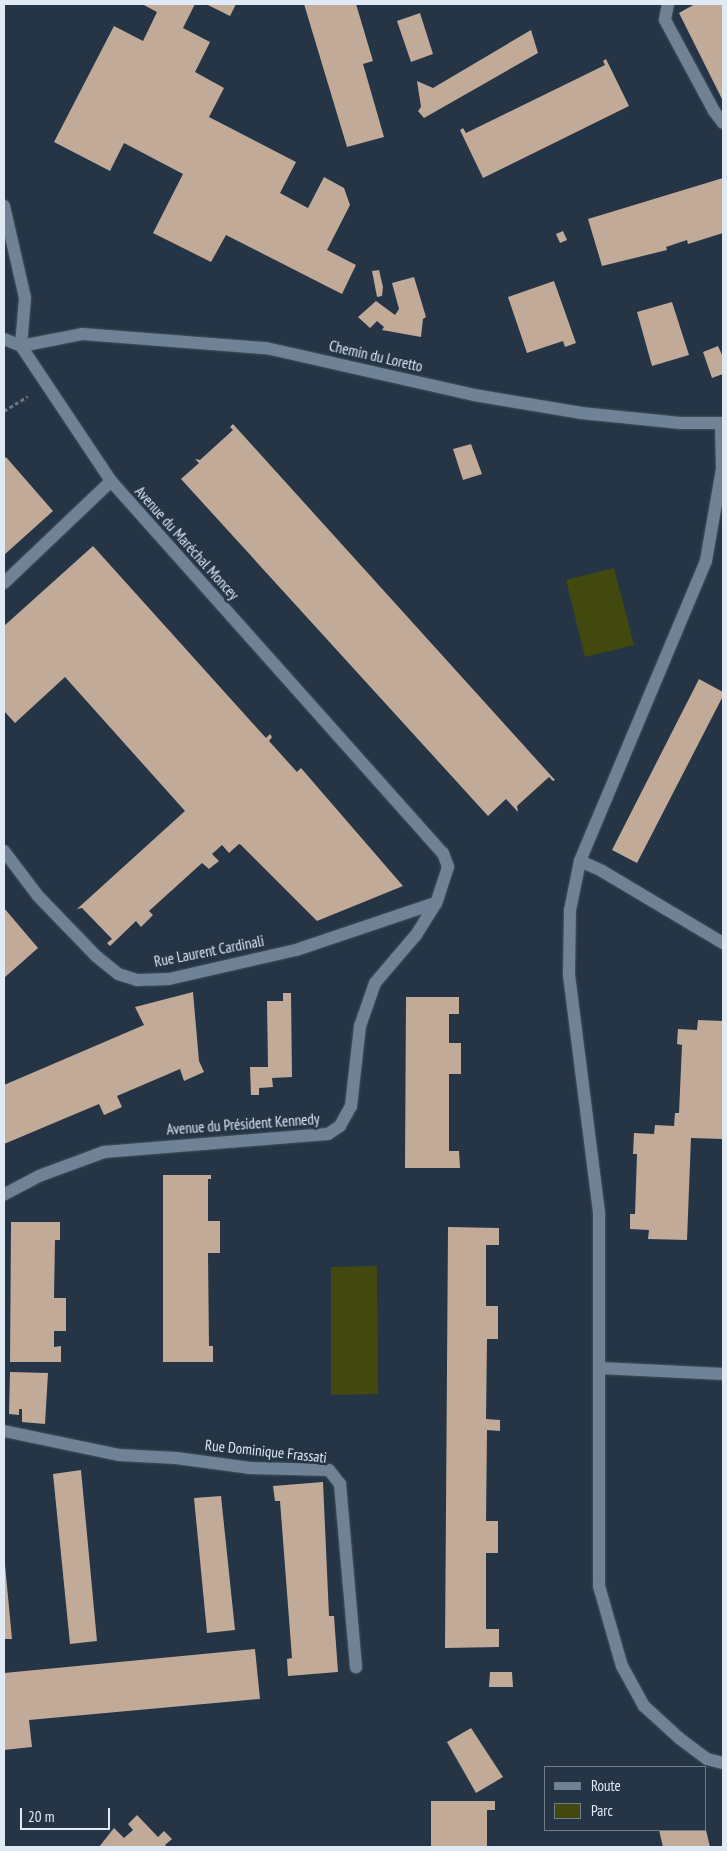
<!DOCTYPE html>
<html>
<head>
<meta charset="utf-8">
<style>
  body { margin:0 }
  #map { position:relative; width:727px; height:1851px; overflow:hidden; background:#253545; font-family:"PT Sans Narrow",sans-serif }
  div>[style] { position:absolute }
  .green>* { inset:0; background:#42490f }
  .building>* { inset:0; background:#c1aa98 }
  .path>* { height:3px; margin-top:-1.5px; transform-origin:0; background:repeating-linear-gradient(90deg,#687684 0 4px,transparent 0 6.5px) }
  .roads { filter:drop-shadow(0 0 1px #44525f) drop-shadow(0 0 1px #44525f) }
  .service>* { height:12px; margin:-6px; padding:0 6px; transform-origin:6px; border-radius:6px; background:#708296 }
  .minor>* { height:12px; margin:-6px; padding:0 6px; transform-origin:6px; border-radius:6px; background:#708296 }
  .tertiary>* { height:12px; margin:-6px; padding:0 6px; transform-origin:6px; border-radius:6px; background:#708296 }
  span { translate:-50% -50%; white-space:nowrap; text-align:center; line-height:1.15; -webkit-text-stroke:5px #253545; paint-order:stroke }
  .street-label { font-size:15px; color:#dfeaf4 }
  .frame { position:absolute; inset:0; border:5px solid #dfeaf4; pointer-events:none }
  .legend { position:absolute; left:544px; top:1766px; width:162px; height:65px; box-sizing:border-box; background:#253545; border:1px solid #6f7d8b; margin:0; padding:6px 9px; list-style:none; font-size:15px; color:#dfeaf4 }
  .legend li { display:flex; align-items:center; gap:10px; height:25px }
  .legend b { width:25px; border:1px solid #6f7d8b }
  .scale { position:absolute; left:20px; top:1808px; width:90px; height:22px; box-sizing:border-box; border:2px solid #dfeaf4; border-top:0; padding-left:6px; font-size:15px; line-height:18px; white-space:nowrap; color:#dfeaf4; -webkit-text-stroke:4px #253545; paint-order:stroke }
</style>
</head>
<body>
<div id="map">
  <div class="green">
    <div style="clip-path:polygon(614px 568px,634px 645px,585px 657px,566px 580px)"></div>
    <div style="clip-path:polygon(377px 1266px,378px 1394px,331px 1395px,331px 1267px)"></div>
  </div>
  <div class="building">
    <div style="clip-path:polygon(142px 4px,195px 4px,183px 28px,210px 42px,195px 72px,224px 88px,209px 117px,296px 162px,280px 193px,308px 208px,324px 177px,344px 188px,350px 205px,327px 250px,356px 265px,342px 294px,226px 235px,211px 262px,153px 233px,183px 174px,124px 143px,110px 171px,54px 142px,114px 26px,143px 41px,157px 12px)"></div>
    <div style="clip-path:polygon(206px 4px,236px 4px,230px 16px)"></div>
    <div style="clip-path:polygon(304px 4px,356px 4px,373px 61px,363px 64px,384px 137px,347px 147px)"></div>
    <div style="clip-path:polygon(695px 4px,723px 4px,723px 101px,679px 13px)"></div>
    <div style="clip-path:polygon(420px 13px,433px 54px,411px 62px,397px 21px)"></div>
    <div style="clip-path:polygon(531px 30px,538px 53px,424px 118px,418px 111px,421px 107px,417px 81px,433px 88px)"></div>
    <div style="clip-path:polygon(606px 59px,629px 106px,483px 178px,460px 130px,463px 128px,466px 133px,605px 65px,603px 61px)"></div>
    <div style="clip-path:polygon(723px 178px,723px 233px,688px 244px,687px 240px,666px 247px,667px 250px,602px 266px,588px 219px)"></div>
    <div style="clip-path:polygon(563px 231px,567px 240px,560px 243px,556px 234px)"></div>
    <div style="clip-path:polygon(379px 270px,383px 287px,382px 296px,377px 297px,372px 271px)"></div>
    <div style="clip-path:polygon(414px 277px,426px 317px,423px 319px,421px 337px,382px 330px,384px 327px,377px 321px,370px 328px,358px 317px,376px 301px,395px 315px,399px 309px,392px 283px)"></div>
    <div style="clip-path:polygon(554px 281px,576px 343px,565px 347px,563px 341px,527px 353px,508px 297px)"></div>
    <div style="clip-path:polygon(672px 302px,689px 355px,652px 366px,637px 312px)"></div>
    <div style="clip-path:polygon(718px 346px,723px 357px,723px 374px,712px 378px,703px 352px)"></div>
    <div style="clip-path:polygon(233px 424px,555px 780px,553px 781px,549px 777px,517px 806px,518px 812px,506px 799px,488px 816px,181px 479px,199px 463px,195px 459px,200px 460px,233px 430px,230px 427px)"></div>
    <div style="clip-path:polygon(471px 444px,482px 474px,463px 480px,453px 449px)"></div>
    <div style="clip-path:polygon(6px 457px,53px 511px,4px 555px,4px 459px)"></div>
    <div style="clip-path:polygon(93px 546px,266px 738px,270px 734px,272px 737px,269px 741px,297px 772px,301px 768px,403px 886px,317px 921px,241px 845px,239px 844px,229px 853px,222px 845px,212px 854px,219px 861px,209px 869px,202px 863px,149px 911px,153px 915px,141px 927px,136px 921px,110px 946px,107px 943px,112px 939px,82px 908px,77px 909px,185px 811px,65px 677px,15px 723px,4px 711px,4px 626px)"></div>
    <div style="clip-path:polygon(699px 679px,723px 692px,723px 696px,637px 863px,612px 850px)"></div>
    <div style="clip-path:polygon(4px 908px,38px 948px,4px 978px)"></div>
    <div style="clip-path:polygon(193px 992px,199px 1061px,204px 1072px,184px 1081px,180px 1069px,117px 1096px,122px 1107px,104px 1115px,99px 1104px,4px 1144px,4px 1085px,144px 1025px,135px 1007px)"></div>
    <div style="clip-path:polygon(283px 993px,291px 993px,292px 1077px,272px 1078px,273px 1087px,259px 1088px,259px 1095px,251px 1095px,250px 1067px,268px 1067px,267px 1001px,283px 1001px)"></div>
    <div style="clip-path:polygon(406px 997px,459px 997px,459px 1014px,449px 1014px,449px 1043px,461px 1043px,461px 1074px,449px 1074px,449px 1151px,459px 1151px,460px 1168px,405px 1168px)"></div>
    <div style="clip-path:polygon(698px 1020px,723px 1021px,723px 1139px,691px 1138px,687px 1240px,648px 1239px,649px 1230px,630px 1229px,630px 1214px,635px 1214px,637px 1154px,633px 1154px,634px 1133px,654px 1134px,655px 1125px,674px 1126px,675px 1113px,679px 1113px,682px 1045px,677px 1044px,678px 1029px,697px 1030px)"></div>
    <div style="clip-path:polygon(163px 1175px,211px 1175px,211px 1179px,208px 1179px,208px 1221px,220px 1221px,220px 1253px,208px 1253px,209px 1346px,213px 1346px,213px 1362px,163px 1362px)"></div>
    <div style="clip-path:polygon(11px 1222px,60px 1222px,60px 1240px,55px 1240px,54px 1298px,66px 1298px,66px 1331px,54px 1331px,54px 1347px,61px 1346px,61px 1362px,10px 1362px)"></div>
    <div style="clip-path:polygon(448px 1227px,499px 1228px,499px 1245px,486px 1245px,486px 1306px,498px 1306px,498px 1339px,487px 1339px,486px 1419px,500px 1420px,500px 1431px,487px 1430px,486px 1521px,498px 1521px,498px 1553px,486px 1553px,486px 1629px,499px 1629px,499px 1647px,445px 1648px)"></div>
    <div style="clip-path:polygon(10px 1372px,48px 1373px,45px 1424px,22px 1422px,22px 1409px,19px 1409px,19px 1415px,9px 1414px)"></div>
    <div style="clip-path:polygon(81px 1470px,97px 1641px,70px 1644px,53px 1474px)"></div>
    <div style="clip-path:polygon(323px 1482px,329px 1616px,334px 1616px,338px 1672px,288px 1676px,287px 1659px,292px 1658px,280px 1501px,275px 1501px,273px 1486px)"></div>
    <div style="clip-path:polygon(221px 1496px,235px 1630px,207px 1633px,194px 1498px)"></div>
    <div style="clip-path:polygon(4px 1554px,12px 1639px,4px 1639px)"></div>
    <div style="clip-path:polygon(255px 1649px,260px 1699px,29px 1720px,32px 1747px,4px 1750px,4px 1673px)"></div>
    <div style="clip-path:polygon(490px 1672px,512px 1672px,513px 1687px,489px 1687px)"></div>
    <div style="clip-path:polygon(471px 1728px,503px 1777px,476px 1793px,447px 1742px)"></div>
    <div style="clip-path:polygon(431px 1801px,495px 1801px,495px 1810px,487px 1810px,487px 1847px,431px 1847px)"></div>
    <div style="clip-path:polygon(137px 1815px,158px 1837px,164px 1831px,172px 1839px,165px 1845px,167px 1847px,99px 1847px,114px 1828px,124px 1838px,133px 1830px,128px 1824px)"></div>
    <div style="clip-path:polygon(659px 1830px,706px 1830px,710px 1847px,663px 1847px)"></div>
  </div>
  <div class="path">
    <div style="left:4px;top:411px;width:28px;rotate:-32deg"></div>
  </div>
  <div class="roads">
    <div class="service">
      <div style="left:580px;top:861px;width:24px;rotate:24deg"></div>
      <div style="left:602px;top:871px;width:141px;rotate:30.8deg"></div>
      <div style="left:4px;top:1431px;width:117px;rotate:11.8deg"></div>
      <div style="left:119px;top:1455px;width:57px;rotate:3deg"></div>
      <div style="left:176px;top:1458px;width:75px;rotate:7.7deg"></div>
      <div style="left:250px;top:1468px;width:79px;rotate:1.5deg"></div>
      <div style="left:329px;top:1470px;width:18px;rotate:52deg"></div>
      <div style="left:340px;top:1484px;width:184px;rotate:85deg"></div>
    </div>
    <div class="minor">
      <div style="left:668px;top:4px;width:16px;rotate:101deg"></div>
      <div style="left:665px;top:20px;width:103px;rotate:61.7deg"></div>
      <div style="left:714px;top:111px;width:15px;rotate:53deg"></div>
      <div style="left:4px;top:339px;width:18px;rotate:22deg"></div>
      <div style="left:21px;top:346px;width:162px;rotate:56.3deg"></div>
      <div style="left:111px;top:481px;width:499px;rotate:48.3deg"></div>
      <div style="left:443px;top:853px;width:15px;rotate:70deg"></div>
      <div style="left:448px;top:867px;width:38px;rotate:108deg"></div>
      <div style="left:436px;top:903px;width:39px;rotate:122deg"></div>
      <div style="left:415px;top:936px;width:62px;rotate:130.4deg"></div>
      <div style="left:375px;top:983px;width:46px;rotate:109.2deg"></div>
      <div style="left:360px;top:1026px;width:81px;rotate:96.4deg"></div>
      <div style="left:351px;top:1106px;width:23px;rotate:119deg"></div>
      <div style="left:340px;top:1126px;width:14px;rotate:146deg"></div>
      <div style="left:328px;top:1134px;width:225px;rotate:175.4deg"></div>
      <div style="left:104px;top:1152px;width:69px;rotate:159.7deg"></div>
      <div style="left:39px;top:1176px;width:40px;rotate:152deg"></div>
      <div style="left:721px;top:424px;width:45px;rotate:88.7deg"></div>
      <div style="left:722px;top:469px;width:93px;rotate:99.9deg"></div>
      <div style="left:706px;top:561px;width:325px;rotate:112.8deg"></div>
      <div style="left:580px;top:861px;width:50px;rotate:101.5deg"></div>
      <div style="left:570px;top:910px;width:65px;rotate:90.9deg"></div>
      <div style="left:569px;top:975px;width:240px;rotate:82.8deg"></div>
      <div style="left:599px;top:1213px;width:373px;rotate:90deg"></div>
      <div style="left:599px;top:1586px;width:83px;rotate:74deg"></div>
      <div style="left:622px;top:1666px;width:46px;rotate:61.2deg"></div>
      <div style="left:644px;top:1706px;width:47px;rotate:42.4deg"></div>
      <div style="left:679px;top:1738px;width:35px;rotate:37deg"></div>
      <div style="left:707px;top:1759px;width:16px;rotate:14deg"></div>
      <div style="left:4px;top:583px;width:148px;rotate:-43.6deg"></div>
      <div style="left:4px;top:851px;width:56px;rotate:52.9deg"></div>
      <div style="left:38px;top:896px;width:83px;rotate:46deg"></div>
      <div style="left:96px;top:956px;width:28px;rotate:39deg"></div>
      <div style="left:118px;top:974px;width:21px;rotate:17deg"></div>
      <div style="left:138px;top:980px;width:31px;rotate:-2deg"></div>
      <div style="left:169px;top:979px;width:130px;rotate:-12.9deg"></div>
      <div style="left:296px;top:950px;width:148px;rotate:-18.6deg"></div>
      <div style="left:600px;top:1368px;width:123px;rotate:2.8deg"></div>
    </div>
    <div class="tertiary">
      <div style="left:4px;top:206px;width:94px;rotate:77.1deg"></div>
      <div style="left:25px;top:298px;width:48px;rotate:94.8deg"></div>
      <div style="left:21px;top:346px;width:62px;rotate:-11.1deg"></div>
      <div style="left:82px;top:334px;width:185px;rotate:4.4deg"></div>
      <div style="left:266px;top:348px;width:213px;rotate:12.7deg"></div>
      <div style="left:474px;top:395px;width:109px;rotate:9.5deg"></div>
      <div style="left:581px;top:413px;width:100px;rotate:5.7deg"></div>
      <div style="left:681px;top:423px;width:42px"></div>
    </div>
  </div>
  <div class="street-label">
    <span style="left:376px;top:356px;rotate:13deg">Chemin du Loretto</span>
    <span style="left:187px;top:543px;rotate:48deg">Avenue du Maréchal Moncey</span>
    <span style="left:209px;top:951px;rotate:-11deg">Rue Laurent Cardinali</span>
    <span style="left:243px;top:1124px;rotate:-4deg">Avenue du Président Kennedy</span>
    <span style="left:266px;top:1451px;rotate:6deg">Rue Dominique Frassati</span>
  </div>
  <div class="frame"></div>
  <ul class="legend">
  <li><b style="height:6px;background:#708296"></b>Route</li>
  <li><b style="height:14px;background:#42490f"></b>Parc</li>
  </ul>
  <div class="scale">20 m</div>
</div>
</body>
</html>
